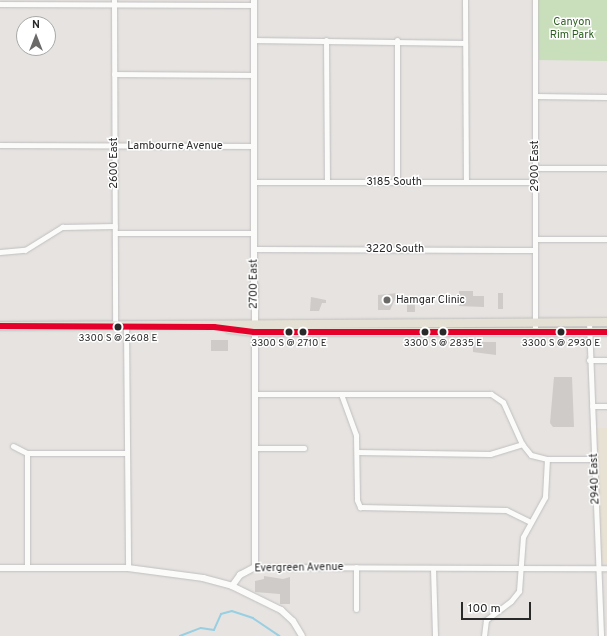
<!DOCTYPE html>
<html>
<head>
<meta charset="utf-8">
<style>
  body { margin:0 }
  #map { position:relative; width:607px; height:636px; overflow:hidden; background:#e6e3e0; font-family:Overpass,sans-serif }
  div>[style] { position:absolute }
  .education>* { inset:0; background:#e8e2d5 }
  .green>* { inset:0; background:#c9dfbb }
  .stream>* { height:1.5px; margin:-0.75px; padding:0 0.75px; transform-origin:0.75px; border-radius:0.75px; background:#98cfe2 }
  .building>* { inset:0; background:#cecbc9 }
  .roads { filter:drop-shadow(0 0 1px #c0bfc0) drop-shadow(0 0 1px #c0bfc0) }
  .minor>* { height:5px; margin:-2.5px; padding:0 2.5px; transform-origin:2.5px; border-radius:2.5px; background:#fbfbfa }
  .tertiary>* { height:6px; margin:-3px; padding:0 3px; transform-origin:3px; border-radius:3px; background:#fbfbfa }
  .primary>* { height:8px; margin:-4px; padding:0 4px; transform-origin:4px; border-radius:4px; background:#e4e0d4 }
  .bus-1>* { height:6px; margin:-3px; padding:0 3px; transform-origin:3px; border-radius:3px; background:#e4002b }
  .dots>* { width:11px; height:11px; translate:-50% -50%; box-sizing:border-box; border:2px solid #fff; border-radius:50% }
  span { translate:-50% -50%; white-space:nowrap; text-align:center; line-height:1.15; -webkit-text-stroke:3px #fff; paint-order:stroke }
  .bus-label { font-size:10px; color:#292929 }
  .park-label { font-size:11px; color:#2d5f20 }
  .street-label { font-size:11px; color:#292929 }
  .poi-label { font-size:11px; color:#292929 }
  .left { translate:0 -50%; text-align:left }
  .north { position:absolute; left:16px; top:16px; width:40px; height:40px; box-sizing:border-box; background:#fff; border:1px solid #a9a9a9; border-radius:50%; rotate:0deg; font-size:11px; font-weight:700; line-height:16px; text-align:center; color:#292929 }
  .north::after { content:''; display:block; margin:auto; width:14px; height:18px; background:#6b6a69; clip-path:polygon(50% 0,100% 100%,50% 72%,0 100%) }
  .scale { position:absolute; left:461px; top:602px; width:70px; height:18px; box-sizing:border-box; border:2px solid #292929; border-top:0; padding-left:5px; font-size:12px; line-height:14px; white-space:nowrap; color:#292929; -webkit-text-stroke:3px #fff; paint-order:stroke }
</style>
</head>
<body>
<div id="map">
  <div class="education">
    <div style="clip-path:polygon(596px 428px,607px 428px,607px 565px,601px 561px)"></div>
  </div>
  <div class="green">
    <div style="clip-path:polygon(537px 0,607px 0,607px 61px,539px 60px)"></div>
  </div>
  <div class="stream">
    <div style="left:180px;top:636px;width:22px;rotate:-21deg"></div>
    <div style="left:201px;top:628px;width:13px;rotate:9deg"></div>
    <div style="left:214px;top:630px;width:17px;rotate:-66deg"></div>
    <div style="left:221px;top:614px;width:11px;rotate:-15deg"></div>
    <div style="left:232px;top:611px;width:22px;rotate:18deg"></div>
    <div style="left:253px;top:618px;width:32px;rotate:34deg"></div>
  </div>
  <div class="building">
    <div style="clip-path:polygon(459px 291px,473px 291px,473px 296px,484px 296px,484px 307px,459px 306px)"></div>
    <div style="clip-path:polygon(398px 293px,390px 310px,378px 310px,378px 295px)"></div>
    <div style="clip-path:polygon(498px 293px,503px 293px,503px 309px,498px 309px)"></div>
    <div style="clip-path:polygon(311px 297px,326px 300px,326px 303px,322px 303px,319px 311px,310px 311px)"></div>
    <div style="clip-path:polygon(407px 298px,415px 298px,415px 312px,407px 312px)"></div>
    <div style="clip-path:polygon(211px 340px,228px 340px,228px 351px,211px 351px)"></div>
    <div style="clip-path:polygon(473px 342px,496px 342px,496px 355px,473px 352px)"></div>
    <div style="clip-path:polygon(554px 377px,572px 377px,574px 427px,553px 427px,550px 423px)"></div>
    <div style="clip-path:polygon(264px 576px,283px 579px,290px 577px,290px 604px,280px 604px,280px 594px,255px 592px,255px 581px,264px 579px)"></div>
  </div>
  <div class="roads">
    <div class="minor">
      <div style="left:114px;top:0;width:327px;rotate:89.8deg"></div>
      <div style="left:465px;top:0;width:182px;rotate:89.7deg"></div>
      <div style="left:535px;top:0;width:332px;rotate:90deg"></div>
      <div style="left:0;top:4px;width:254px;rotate:0.2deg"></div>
      <div style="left:254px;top:40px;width:211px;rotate:0.8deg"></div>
      <div style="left:326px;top:40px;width:142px;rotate:89.6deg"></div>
      <div style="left:397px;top:40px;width:142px;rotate:90deg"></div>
      <div style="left:114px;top:74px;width:140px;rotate:0.4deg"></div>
      <div style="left:535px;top:96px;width:72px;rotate:0.8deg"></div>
      <div style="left:0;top:145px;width:254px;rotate:0.2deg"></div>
      <div style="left:535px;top:168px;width:72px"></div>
      <div style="left:254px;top:182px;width:281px"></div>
      <div style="left:115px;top:233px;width:139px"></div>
      <div style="left:535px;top:239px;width:72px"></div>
      <div style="left:254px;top:249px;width:281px;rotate:0.2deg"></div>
      <div style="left:0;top:252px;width:25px;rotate:-5deg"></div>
      <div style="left:25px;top:250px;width:44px;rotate:-31.9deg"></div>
      <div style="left:62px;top:227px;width:53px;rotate:-1.1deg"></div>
      <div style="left:589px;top:322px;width:314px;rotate:87.8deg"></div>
      <div style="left:126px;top:327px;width:241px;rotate:89.5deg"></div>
      <div style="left:589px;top:360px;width:18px"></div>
      <div style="left:255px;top:394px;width:236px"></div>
      <div style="left:491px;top:394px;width:14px;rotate:34deg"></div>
      <div style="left:503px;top:402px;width:46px;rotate:65.7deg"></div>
      <div style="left:522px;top:444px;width:14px;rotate:51deg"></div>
      <div style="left:531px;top:455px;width:16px;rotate:14deg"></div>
      <div style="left:547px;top:459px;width:47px"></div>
      <div style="left:341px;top:394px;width:44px;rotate:69.9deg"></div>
      <div style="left:356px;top:435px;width:65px;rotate:89.1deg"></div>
      <div style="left:357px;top:500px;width:8px;rotate:67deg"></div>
      <div style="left:360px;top:507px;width:146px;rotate:1.2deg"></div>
      <div style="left:506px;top:510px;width:25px;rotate:26deg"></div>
      <div style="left:592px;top:406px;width:15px"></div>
      <div style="left:13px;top:446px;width:16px;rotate:27deg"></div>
      <div style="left:27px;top:453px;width:99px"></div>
      <div style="left:255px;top:448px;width:49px"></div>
      <div style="left:357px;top:452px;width:133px;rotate:0.9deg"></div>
      <div style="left:490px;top:454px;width:34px;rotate:-17deg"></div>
      <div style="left:27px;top:453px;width:115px;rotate:90deg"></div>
      <div style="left:255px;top:567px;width:352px;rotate:0.2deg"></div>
      <div style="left:356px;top:567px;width:42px;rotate:90deg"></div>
      <div style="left:433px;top:568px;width:68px;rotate:88.3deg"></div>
      <div style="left:484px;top:636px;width:16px;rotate:-83deg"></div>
      <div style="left:486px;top:620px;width:31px;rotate:-37deg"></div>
      <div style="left:511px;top:601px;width:13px;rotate:-51deg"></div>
      <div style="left:519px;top:591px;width:54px;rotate:-85.8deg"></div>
      <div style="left:523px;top:537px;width:46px;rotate:-61.2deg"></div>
      <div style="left:545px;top:497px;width:38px;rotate:-87deg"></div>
    </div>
    <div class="tertiary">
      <div style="left:0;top:568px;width:128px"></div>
      <div style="left:128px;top:568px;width:76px;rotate:7.6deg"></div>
      <div style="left:203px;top:578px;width:30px;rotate:15deg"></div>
      <div style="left:232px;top:586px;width:55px;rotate:26.1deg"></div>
      <div style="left:281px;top:610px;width:16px;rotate:43deg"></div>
      <div style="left:293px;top:621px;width:17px;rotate:59deg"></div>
      <div style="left:232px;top:586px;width:14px;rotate:-54deg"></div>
      <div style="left:240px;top:575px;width:17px;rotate:-28deg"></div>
      <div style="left:255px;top:567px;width:567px;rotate:-90.1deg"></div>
    </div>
    <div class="primary">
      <div style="left:0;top:326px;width:607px;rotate:-0.38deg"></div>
      <div style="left:229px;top:329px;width:25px;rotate:7deg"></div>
      <div style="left:254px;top:332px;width:353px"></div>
    </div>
  </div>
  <div class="bus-1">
    <div style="left:0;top:326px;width:214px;rotate:0.3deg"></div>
    <div style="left:214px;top:327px;width:40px;rotate:7.1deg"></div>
    <div style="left:254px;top:332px;width:353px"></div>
  </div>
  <div class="dots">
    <div style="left:387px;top:300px;background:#6b6a69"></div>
    <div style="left:118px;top:327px;background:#292929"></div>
    <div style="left:289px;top:332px;background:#292929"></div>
    <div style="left:303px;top:332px;background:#292929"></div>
    <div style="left:425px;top:332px;background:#292929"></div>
    <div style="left:443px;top:332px;background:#292929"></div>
    <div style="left:561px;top:332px;background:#292929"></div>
  </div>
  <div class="bus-label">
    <span style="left:118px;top:339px">3300 S @ 2608 E</span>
    <span style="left:289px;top:344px">3300 S @ 2710 E</span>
    <span style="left:443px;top:344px">3300 S @ 2835 E</span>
    <span style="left:561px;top:344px">3300 S @ 2930 E</span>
  </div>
  <div class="park-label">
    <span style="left:572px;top:29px">Canyon<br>Rim Park</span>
  </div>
  <div class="street-label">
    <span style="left:175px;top:146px">Lambourne Avenue</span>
    <span style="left:114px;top:163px;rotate:-90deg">2600 East</span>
    <span style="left:535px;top:166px;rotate:-90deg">2900 East</span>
    <span style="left:394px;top:182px">3185 South</span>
    <span style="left:395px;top:249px">3220 South</span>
    <span style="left:254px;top:284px;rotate:-90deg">2700 East</span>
    <span style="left:595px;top:479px;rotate:-92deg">2940 East</span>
    <span style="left:299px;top:568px;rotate:-1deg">Evergreen Avenue</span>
  </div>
  <div class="poi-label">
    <span class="left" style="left:396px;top:300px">Hamgar Clinic</span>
  </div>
  <div class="north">N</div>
  <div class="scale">100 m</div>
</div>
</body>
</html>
